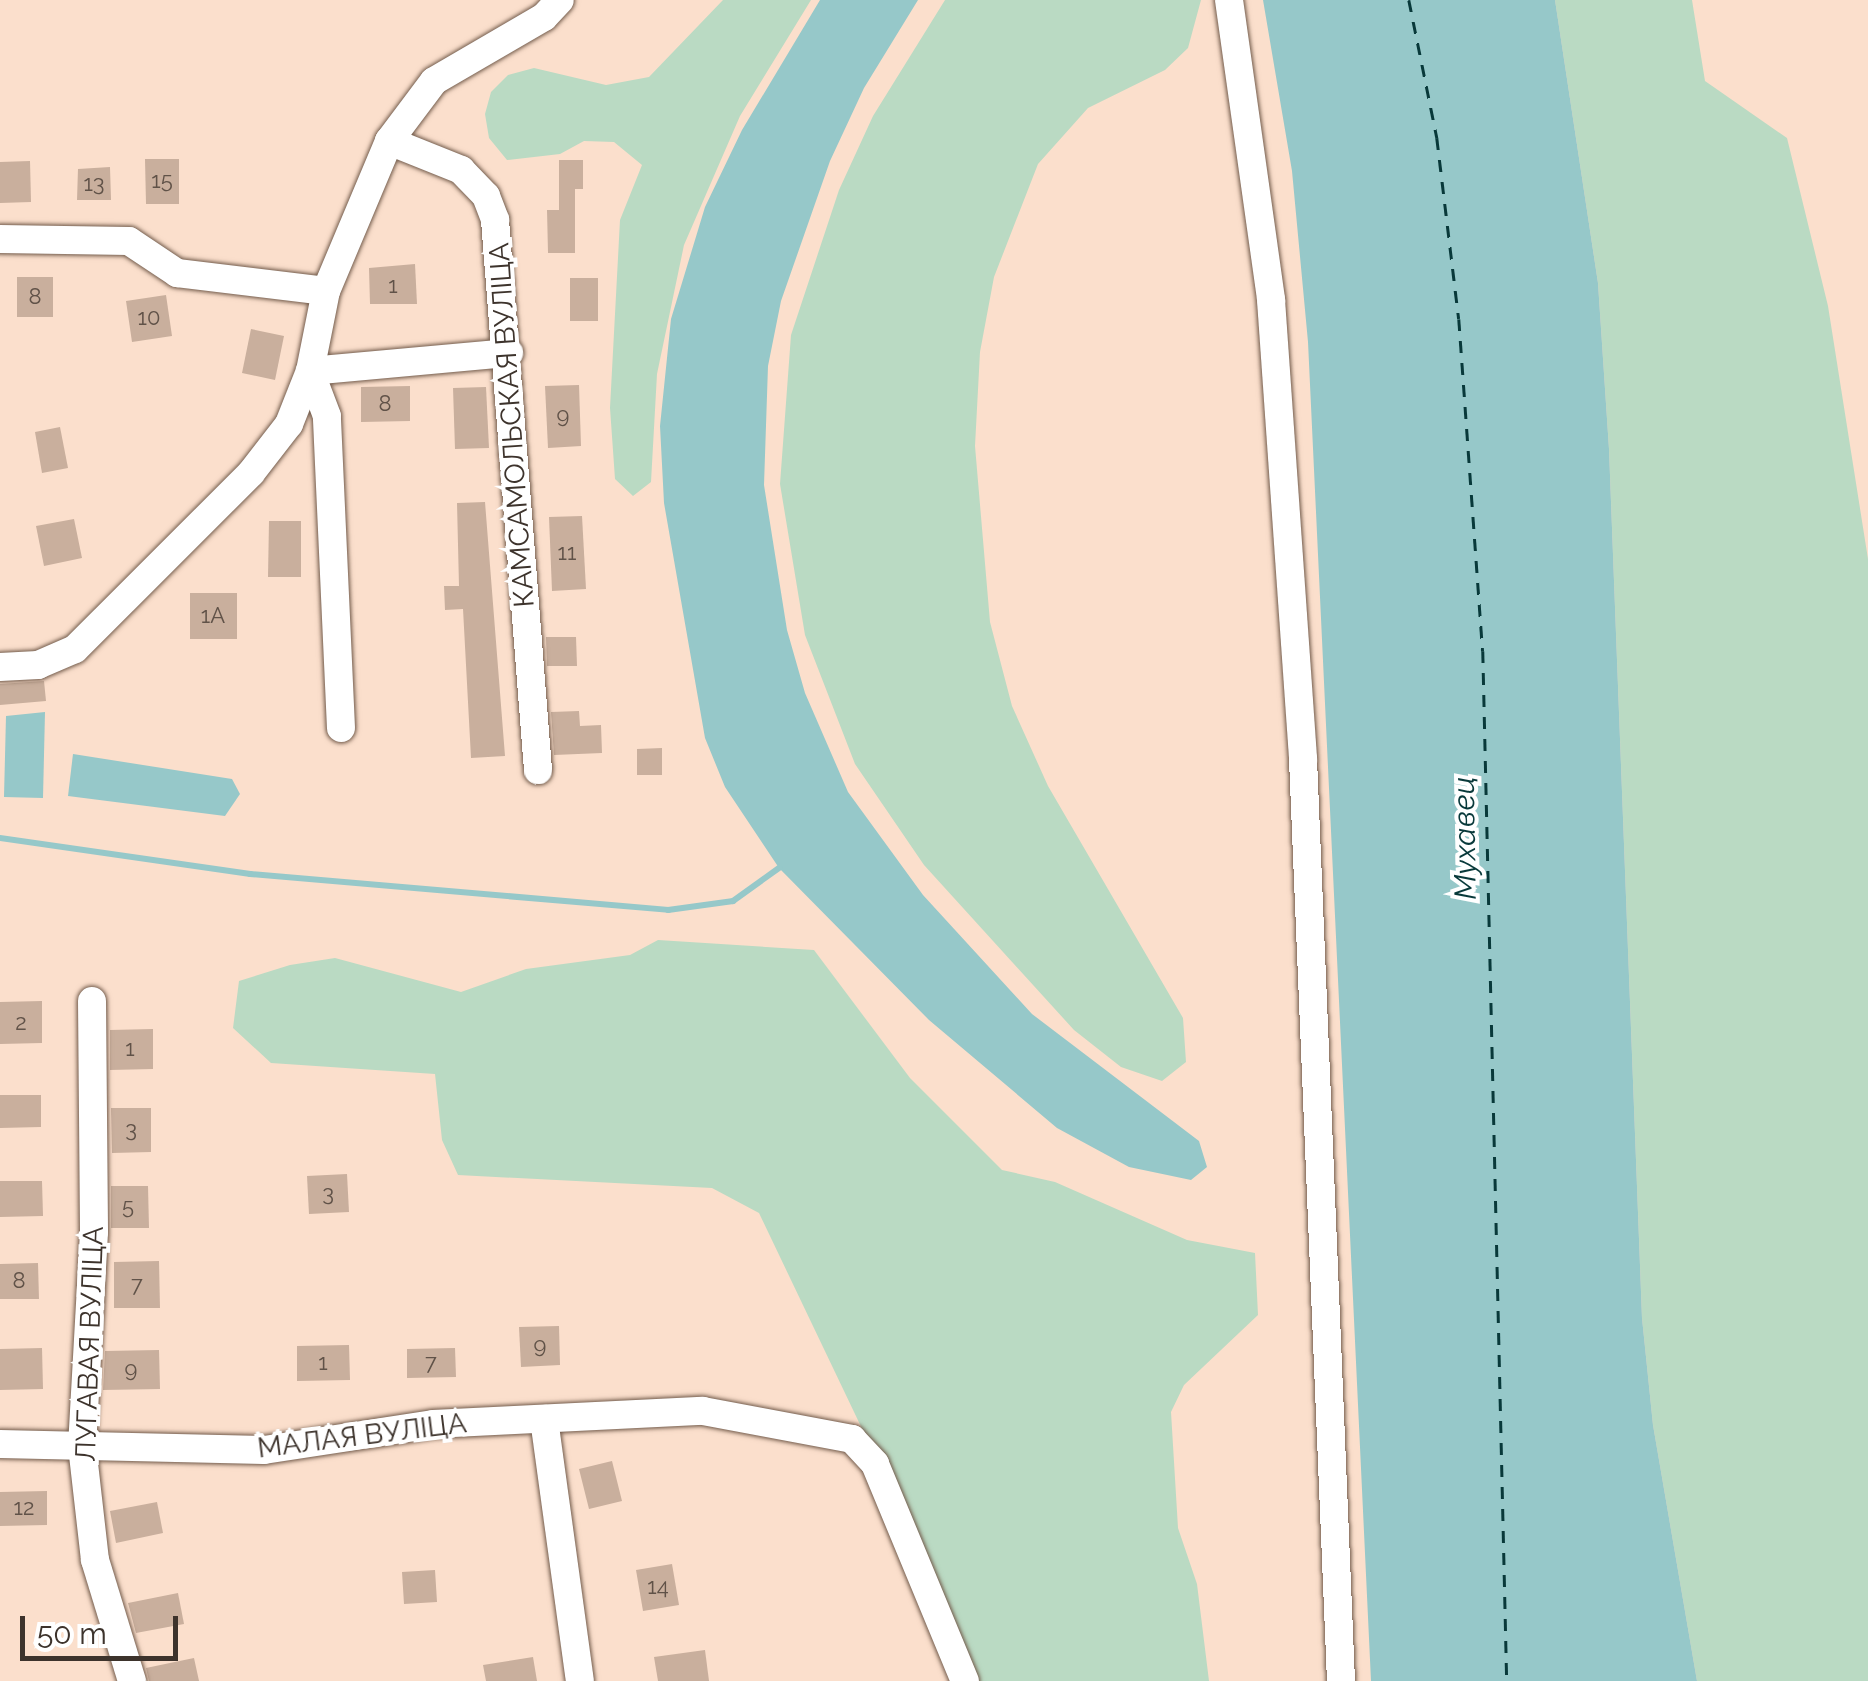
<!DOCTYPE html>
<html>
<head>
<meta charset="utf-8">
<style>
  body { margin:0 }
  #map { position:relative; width:1868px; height:1681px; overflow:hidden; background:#fbdfcc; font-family:Raleway,sans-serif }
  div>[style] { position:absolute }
  .green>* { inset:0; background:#badac3 }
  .water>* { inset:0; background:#96c8c9 }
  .stream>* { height:6px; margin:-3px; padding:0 3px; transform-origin:3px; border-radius:3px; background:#96c8c9 }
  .ferry>* { height:2.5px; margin-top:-1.25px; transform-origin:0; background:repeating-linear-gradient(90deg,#08393a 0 12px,transparent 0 22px) }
  .building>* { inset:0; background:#c9af9d }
  .roads { filter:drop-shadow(0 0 2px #735c4c) drop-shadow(0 0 2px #735c4c) }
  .minor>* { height:28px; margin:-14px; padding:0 14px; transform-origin:14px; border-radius:14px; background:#fff }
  span { translate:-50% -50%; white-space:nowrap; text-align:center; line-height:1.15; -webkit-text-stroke:8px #fff; paint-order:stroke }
  .number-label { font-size:22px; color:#605248 }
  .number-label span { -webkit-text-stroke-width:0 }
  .street-label { font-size:28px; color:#3d332c }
  .water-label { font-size:30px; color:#08393a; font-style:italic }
  .scale { position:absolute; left:20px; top:1616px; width:158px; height:45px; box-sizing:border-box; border:5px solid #3d332c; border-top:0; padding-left:12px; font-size:30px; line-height:35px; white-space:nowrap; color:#3d332c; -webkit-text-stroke:8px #fff; paint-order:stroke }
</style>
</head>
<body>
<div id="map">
  <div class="green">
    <div style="clip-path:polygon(723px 0,811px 0,740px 116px,684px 245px,657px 374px,651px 482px,633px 496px,615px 479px,610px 408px,620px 220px,642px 165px,614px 142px,584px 141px,560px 154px,507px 160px,489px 138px,485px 114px,491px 92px,508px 75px,534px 68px,606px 85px,649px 77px)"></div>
    <div style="clip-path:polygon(945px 0,1201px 0,1188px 48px,1165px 70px,1088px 108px,1038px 164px,994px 277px,980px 352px,975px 446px,990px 622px,1012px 706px,1048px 786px,1183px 1018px,1186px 1062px,1162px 1081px,1121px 1067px,1074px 1030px,924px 865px,855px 764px,805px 635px,780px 484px,791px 335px,839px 190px,873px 116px)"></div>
    <div style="clip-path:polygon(1555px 0,1692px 0,1705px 81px,1787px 138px,1828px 306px,1868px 559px,1868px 1681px,1697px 1681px,1653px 1425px,1642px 1318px,1609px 449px,1598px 283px)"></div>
    <div style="clip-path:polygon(658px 940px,814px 950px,910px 1078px,1002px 1170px,1055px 1182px,1187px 1240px,1255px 1253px,1258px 1315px,1184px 1385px,1171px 1412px,1178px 1528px,1197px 1584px,1209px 1681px,973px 1681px,908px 1525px,759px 1213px,712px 1188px,458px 1175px,442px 1140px,435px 1074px,271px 1063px,233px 1028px,239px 981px,290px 965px,335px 958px,461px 992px,526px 969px,630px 955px)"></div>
  </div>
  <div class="water">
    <div style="clip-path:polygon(820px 0,918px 0,864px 88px,830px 161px,781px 301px,768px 366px,764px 485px,787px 630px,805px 693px,848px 792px,923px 895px,1032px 1014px,1199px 1141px,1207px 1167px,1191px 1180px,1129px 1167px,1057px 1128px,929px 1020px,779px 868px,725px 787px,705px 738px,664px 503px,660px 426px,671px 319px,705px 207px,742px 130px)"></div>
    <div style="clip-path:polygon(1263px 0,1555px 0,1598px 283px,1609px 449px,1642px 1318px,1653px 1425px,1697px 1681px,1371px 1681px,1308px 342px,1292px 171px)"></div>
    <div style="clip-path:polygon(45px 712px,43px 798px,4px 797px,6px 716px)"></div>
    <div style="clip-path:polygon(73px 754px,232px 779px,240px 794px,225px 816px,68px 796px)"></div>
  </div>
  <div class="stream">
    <div style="left:0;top:838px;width:253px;rotate:8.2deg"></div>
    <div style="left:250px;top:874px;width:420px;rotate:4.9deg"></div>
    <div style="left:668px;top:910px;width:66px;rotate:-7.9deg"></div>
    <div style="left:733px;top:901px;width:57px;rotate:-35.7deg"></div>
  </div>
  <div class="ferry">
    <div style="left:1409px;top:0;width:141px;rotate:78.5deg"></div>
    <div style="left:1437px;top:138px;width:182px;rotate:83.1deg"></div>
    <div style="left:1459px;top:319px;width:333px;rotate:85.9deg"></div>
    <div style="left:1483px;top:651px;width:1030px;rotate:88.67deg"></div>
  </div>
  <div class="building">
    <div style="clip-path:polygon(145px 159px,179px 159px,179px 204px,146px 204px)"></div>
    <div style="clip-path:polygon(559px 160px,583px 160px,583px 189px,575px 189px,575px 253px,548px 253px,547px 210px,559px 210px)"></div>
    <div style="clip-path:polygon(30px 161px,31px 202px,0 203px,0 162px)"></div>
    <div style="clip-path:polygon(110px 167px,111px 200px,77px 200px,78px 169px)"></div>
    <div style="clip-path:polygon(415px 264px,417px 304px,370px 304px,369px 268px)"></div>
    <div style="clip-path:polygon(17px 277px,53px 277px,53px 317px,17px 317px)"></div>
    <div style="clip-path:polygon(570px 278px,598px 278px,598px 321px,570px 321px)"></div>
    <div style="clip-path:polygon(166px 295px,172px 336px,132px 342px,126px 301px)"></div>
    <div style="clip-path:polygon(251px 329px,284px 336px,275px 380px,242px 373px)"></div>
    <div style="clip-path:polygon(579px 385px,581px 446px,548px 448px,545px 386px)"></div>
    <div style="clip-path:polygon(410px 386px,410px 421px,361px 422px,361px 387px)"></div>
    <div style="clip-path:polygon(486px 387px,489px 448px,455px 449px,453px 388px)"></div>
    <div style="clip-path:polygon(60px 427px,68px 468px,42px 473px,35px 432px)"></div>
    <div style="clip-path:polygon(485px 502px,505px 756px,471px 758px,463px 609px,445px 610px,444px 586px,459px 586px,457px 503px)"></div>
    <div style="clip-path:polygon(582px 516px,586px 589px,552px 591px,549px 517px)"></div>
    <div style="clip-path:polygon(74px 519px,82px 558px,44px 566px,36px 526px)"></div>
    <div style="clip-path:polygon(269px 521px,301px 521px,301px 577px,268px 577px)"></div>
    <div style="clip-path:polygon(190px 593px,237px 593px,237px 639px,190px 639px)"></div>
    <div style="clip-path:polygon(546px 637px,576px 637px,577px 666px,547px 666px)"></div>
    <div style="clip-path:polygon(44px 681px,46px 701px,0 705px,0 684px)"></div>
    <div style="clip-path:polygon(579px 711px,580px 726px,601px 725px,602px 753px,554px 755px,551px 712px)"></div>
    <div style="clip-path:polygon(662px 748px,662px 775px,637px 775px,637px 749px)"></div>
    <div style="clip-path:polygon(42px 1001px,42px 1043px,0 1044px,0 1002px)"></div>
    <div style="clip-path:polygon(153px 1029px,153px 1069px,110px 1070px,110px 1030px)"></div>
    <div style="clip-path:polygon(0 1095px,41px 1095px,41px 1127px,0 1128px)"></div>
    <div style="clip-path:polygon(111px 1108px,151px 1108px,151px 1152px,112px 1153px)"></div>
    <div style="clip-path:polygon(347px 1174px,349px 1212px,309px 1214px,307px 1176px)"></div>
    <div style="clip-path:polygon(0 1181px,42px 1181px,43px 1216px,0 1217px)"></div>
    <div style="clip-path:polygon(111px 1186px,148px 1186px,149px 1228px,111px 1228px)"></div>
    <div style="clip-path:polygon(159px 1261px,160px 1308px,114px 1308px,114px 1262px)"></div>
    <div style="clip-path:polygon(38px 1263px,39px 1299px,0 1299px,0 1264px)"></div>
    <div style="clip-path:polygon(559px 1326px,560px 1365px,521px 1367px,519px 1327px)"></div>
    <div style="clip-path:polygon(349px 1345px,350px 1380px,297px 1381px,297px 1346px)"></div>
    <div style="clip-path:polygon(42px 1348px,43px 1389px,0 1390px,0 1349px)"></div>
    <div style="clip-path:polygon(455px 1348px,456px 1377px,407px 1378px,407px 1349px)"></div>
    <div style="clip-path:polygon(159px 1350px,160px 1389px,103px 1390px,105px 1351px)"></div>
    <div style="clip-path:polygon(612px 1461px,622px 1501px,589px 1509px,579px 1469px)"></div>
    <div style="clip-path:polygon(47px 1491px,47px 1525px,0 1526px,0 1492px)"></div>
    <div style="clip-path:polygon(157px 1502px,163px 1533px,116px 1543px,110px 1511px)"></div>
    <div style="clip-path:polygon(672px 1564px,679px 1605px,643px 1611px,636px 1570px)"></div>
    <div style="clip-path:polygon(435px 1570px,437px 1602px,404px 1604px,402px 1572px)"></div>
    <div style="clip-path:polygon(178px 1593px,184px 1624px,136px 1633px,128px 1603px)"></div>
    <div style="clip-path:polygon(705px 1650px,709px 1681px,658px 1681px,654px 1657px)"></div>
    <div style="clip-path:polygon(533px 1657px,537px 1681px,486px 1681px,483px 1665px)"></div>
    <div style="clip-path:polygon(194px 1658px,199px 1681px,149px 1681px,146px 1668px)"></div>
  </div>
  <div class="roads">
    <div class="minor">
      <div style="left:1229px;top:0;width:303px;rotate:82deg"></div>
      <div style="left:1271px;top:300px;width:460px;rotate:86deg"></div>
      <div style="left:1303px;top:759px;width:923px;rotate:87.64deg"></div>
      <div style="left:389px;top:141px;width:78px;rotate:21.9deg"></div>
      <div style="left:461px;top:170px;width:36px;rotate:46deg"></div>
      <div style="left:486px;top:196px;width:26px;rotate:69deg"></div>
      <div style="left:495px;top:220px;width:552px;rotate:85.53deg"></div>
      <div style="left:0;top:239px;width:129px;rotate:0.9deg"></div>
      <div style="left:129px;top:241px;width:58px;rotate:33.7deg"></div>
      <div style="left:177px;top:273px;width:150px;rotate:6.9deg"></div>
      <div style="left:0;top:667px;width:38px;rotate:-3deg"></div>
      <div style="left:38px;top:665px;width:40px;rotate:-23.4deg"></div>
      <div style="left:75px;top:649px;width:249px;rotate:-45deg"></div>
      <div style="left:251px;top:473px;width:62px;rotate:-52.2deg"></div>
      <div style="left:289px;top:424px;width:57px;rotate:-68.4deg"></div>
      <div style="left:310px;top:371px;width:82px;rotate:-78.7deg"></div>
      <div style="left:326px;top:291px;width:163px;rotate:-67.2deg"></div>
      <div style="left:389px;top:141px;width:75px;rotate:-53.1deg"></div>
      <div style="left:434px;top:81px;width:127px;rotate:-30.2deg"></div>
      <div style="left:544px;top:17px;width:23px;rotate:-47deg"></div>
      <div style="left:341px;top:728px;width:312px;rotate:-92.6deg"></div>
      <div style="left:327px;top:416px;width:48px;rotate:-110.7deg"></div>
      <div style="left:310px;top:371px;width:200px;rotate:-5.2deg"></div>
      <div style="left:92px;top:1001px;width:231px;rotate:89.5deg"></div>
      <div style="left:94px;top:1232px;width:214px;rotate:93.2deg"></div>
      <div style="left:82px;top:1446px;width:115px;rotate:83.5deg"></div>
      <div style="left:95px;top:1560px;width:127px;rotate:73deg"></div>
      <div style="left:544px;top:1419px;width:264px;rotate:82.2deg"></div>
      <div style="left:0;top:1444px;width:264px;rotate:1.3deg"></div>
      <div style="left:264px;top:1450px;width:171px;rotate:-8.7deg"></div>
      <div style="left:433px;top:1424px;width:270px;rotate:-2.8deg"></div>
      <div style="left:703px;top:1411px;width:152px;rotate:10.6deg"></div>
      <div style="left:852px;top:1439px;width:34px;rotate:47deg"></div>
      <div style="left:875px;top:1464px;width:235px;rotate:67.5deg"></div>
    </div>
  </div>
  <div class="number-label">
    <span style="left:162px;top:181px">15</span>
    <span style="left:94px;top:184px">13</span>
    <span style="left:393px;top:286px">1</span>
    <span style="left:35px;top:297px">8</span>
    <span style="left:149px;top:318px">10</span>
    <span style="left:385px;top:404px">8</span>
    <span style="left:563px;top:416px">9</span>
    <span style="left:567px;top:553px">11</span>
    <span style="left:213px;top:616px">1А</span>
    <span style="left:21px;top:1023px">2</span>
    <span style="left:130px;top:1049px">1</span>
    <span style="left:131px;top:1130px">3</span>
    <span style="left:328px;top:1194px">3</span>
    <span style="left:128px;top:1207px">5</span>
    <span style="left:19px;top:1281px">8</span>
    <span style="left:137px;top:1285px">7</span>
    <span style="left:540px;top:1346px">9</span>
    <span style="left:323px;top:1363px">1</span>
    <span style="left:431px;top:1363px">7</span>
    <span style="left:131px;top:1370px">9</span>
    <span style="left:24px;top:1508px">12</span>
    <span style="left:658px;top:1587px">14</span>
  </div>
  <div class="street-label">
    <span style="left:512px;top:425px;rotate:-94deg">КАМСАМОЛЬСКАЯ ВУЛІЦА</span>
    <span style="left:90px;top:1344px;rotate:-88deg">ЛУГАВАЯ ВУЛІЦА</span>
    <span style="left:362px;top:1436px;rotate:-7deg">МАЛАЯ ВУЛІЦА</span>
  </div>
  <div class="water-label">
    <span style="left:1465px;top:838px;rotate:-91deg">Мухавец</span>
  </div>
  <div class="scale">50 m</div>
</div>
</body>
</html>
